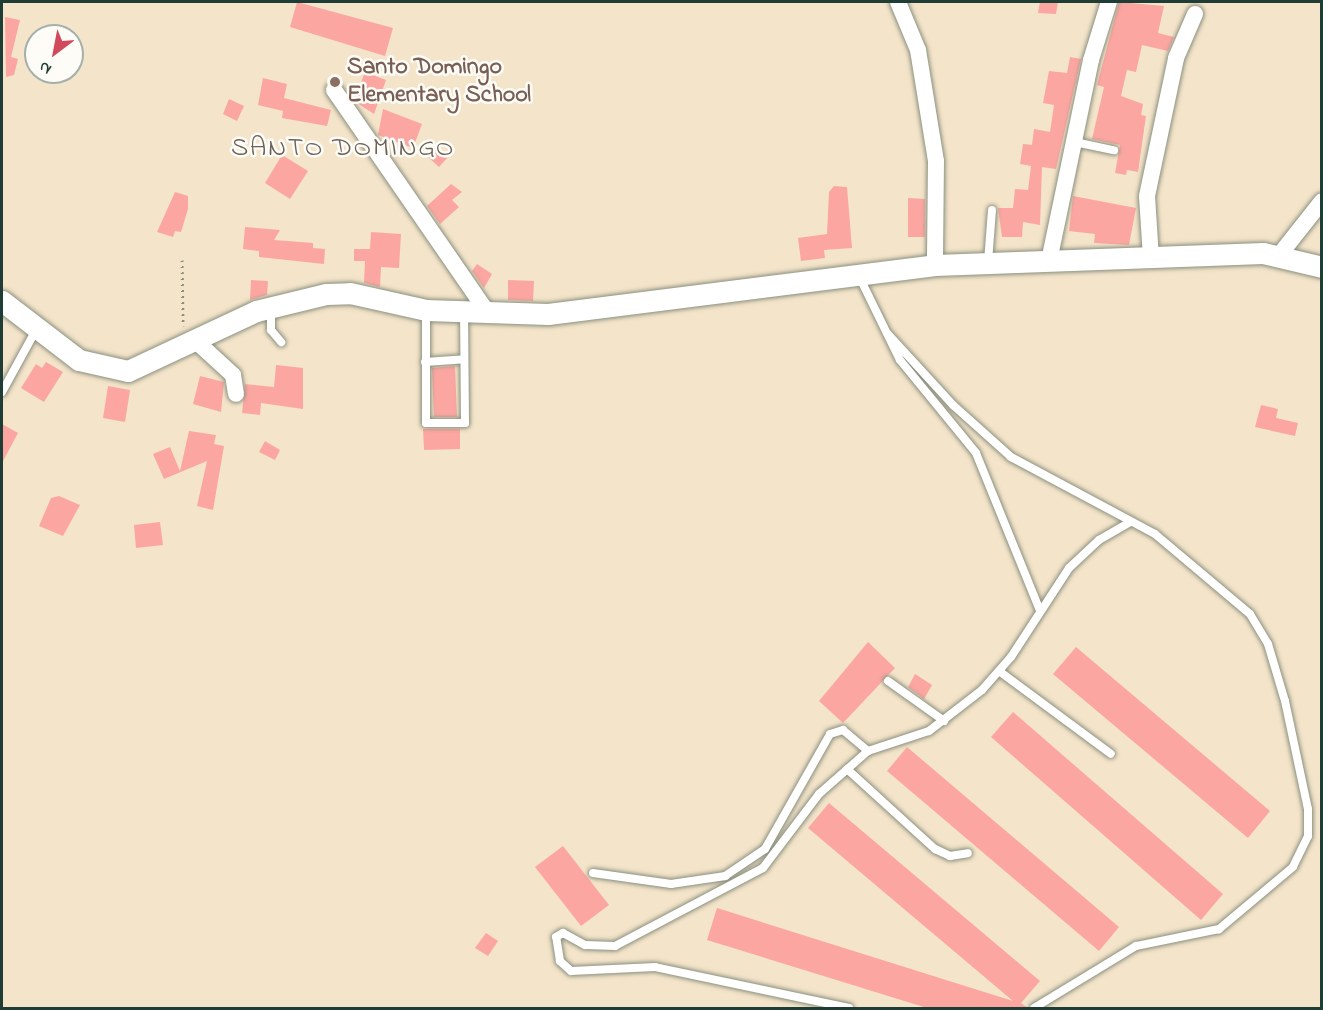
<!DOCTYPE html>
<html>
<head>
<meta charset="utf-8">
<style>
  body { margin:0 }
  #map { position:relative; width:1323px; height:1010px; overflow:hidden; background:#f4e4ca; font-family:"Indie Flower",sans-serif }
  div>[style] { position:absolute }
  .building>* { inset:0; background:#fca6a2 }
  .path>* { height:3px; margin-top:-1.5px; transform-origin:0; background:repeating-linear-gradient(90deg,#8a907f 0 1.5px,transparent 0 6px) }
  .roads { filter:drop-shadow(0 0 2px #8a907f) drop-shadow(0 0 2px #8a907f) }
  .service>* { height:8px; margin:-4px; padding:0 4px; transform-origin:4px; border-radius:4px; background:#fff }
  .minor>* { height:16px; margin:-8px; padding:0 8px; transform-origin:8px; border-radius:8px; background:#fff }
  .tertiary>* { height:21px; margin:-10.5px; padding:0 10.5px; transform-origin:10.5px; border-radius:10.5px; background:#fff }
  .dots>* { width:16px; height:16px; translate:-50% -50%; box-sizing:border-box; border:3px solid #fdfcf7; border-radius:50% }
  span { translate:-50% -50%; white-space:nowrap; text-align:center; line-height:1.15; -webkit-text-stroke:5px #fdfcf7; paint-order:stroke }
  .education-label { font-size:24px; color:#785e54; font-weight:700 }
  .left { translate:0 -50%; text-align:left }
  .quarter-label { font-size:27px; color:#6c625a; letter-spacing:1.5px }
  .frame { position:absolute; inset:0; border:3px solid #1f3d34; pointer-events:none }
  .north { position:absolute; left:24px; top:24px; width:60px; height:60px; box-sizing:border-box; background:#fdfcf7; border:2px solid #a4b0a9; border-radius:50%; rotate:212deg; font-size:16px; font-weight:700; line-height:24px; text-align:center; color:#1f3d34 }
  .north::after { content:''; display:block; margin:auto; width:21px; height:27px; background:#d1495b; clip-path:polygon(50% 0,100% 100%,50% 72%,0 100%) }
</style>
</head>
<body>
<div id="map">
  <div class="building">
    <div style="clip-path:polygon(297px 2px,393px 28px,385px 56px,290px 27px)"></div>
    <div style="clip-path:polygon(1040px 2px,1058px 2px,1056px 14px,1038px 13px)"></div>
    <div style="clip-path:polygon(1119px 2px,1164px 6px,1158px 33px,1174px 37px,1168px 51px,1142px 45px,1136px 72px,1127px 70px,1121px 96px,1143px 104px,1141px 115px,1146px 116px,1138px 172px,1127px 170px,1126px 175px,1115px 173px,1120px 145px,1092px 139px,1104px 87px,1097px 85px)"></div>
    <div style="clip-path:polygon(5px 17px,20px 20px,11px 57px,18px 59px,14px 75px,6px 77px)"></div>
    <div style="clip-path:polygon(1070px 57px,1081px 59px,1056px 169px,1042px 167px,1040px 225px,1023px 222px,1022px 237px,1002px 237px,998px 208px,1013px 208px,1015px 189px,1028px 190px,1031px 166px,1020px 164px,1023px 144px,1032px 145px,1034px 129px,1050px 132px,1054px 105px,1043px 103px,1049px 71px,1067px 73px)"></div>
    <div style="clip-path:polygon(365px 72px,386px 80px,374px 114px,354px 101px)"></div>
    <div style="clip-path:polygon(263px 78px,287px 84px,284px 98px,331px 110px,327px 126px,282px 118px,283px 111px,258px 105px)"></div>
    <div style="clip-path:polygon(229px 99px,244px 106px,237px 121px,223px 114px)"></div>
    <div style="clip-path:polygon(383px 109px,422px 124px,413px 148px,378px 135px)"></div>
    <div style="clip-path:polygon(438px 147px,448px 157px,439px 167px,428px 157px)"></div>
    <div style="clip-path:polygon(282px 155px,308px 171px,290px 199px,265px 183px)"></div>
    <div style="clip-path:polygon(451px 184px,462px 192px,452px 200px,459px 207px,440px 224px,427px 206px)"></div>
    <div style="clip-path:polygon(834px 186px,847px 187px,852px 248px,824px 250px,825px 258px,801px 261px,798px 238px,827px 234px,829px 192px)"></div>
    <div style="clip-path:polygon(175px 192px,188px 196px,188px 209px,181px 232px,175px 231px,173px 237px,157px 232px)"></div>
    <div style="clip-path:polygon(1073px 196px,1136px 208px,1129px 245px,1094px 243px,1095px 234px,1069px 231px)"></div>
    <div style="clip-path:polygon(908px 198px,925px 199px,925px 237px,908px 237px)"></div>
    <div style="clip-path:polygon(245px 227px,280px 230px,274px 240px,313px 243px,313px 248px,325px 249px,324px 264px,259px 257px,259px 251px,243px 249px)"></div>
    <div style="clip-path:polygon(371px 232px,401px 234px,399px 268px,381px 267px,380px 287px,364px 283px,365px 261px,354px 261px,354px 249px,370px 249px)"></div>
    <div style="clip-path:polygon(477px 264px,492px 274px,484px 288px,472px 271px)"></div>
    <div style="clip-path:polygon(251px 280px,268px 281px,267px 295px,250px 300px)"></div>
    <div style="clip-path:polygon(508px 280px,534px 281px,533px 301px,508px 300px)"></div>
    <div style="clip-path:polygon(46px 362px,63px 372px,44px 402px,21px 388px,36px 364px,42px 368px)"></div>
    <div style="clip-path:polygon(276px 365px,303px 368px,303px 409px,261px 403px,260px 415px,242px 413px,245px 384px,274px 387px)"></div>
    <div style="clip-path:polygon(455px 366px,457px 417px,434px 417px,432px 368px)"></div>
    <div style="clip-path:polygon(200px 376px,224px 382px,221px 412px,193px 404px)"></div>
    <div style="clip-path:polygon(108px 386px,130px 390px,125px 422px,103px 418px)"></div>
    <div style="clip-path:polygon(1261px 405px,1278px 409px,1276px 418px,1298px 423px,1295px 436px,1255px 427px)"></div>
    <div style="clip-path:polygon(2px 424px,18px 433px,2px 463px)"></div>
    <div style="clip-path:polygon(423px 429px,460px 429px,460px 449px,424px 450px)"></div>
    <div style="clip-path:polygon(189px 431px,216px 435px,214px 444px,224px 446px,213px 510px,197px 506px,207px 461px,164px 479px,153px 454px,170px 447px,180px 471px)"></div>
    <div style="clip-path:polygon(265px 441px,280px 450px,275px 460px,259px 452px)"></div>
    <div style="clip-path:polygon(59px 496px,80px 505px,63px 536px,39px 526px,51px 498px)"></div>
    <div style="clip-path:polygon(160px 522px,163px 545px,136px 548px,134px 525px)"></div>
    <div style="clip-path:polygon(868px 642px,895px 668px,843px 723px,819px 701px)"></div>
    <div style="clip-path:polygon(1076px 647px,1270px 811px,1248px 838px,1053px 674px)"></div>
    <div style="clip-path:polygon(915px 674px,932px 685px,924px 699px,908px 687px)"></div>
    <div style="clip-path:polygon(1013px 712px,1223px 894px,1201px 920px,991px 737px)"></div>
    <div style="clip-path:polygon(907px 747px,1119px 927px,1099px 951px,887px 771px)"></div>
    <div style="clip-path:polygon(829px 803px,1040px 981px,1021px 1003px,1028px 1008px,927px 1008px,707px 940px,717px 908px,1013px 1001px,808px 828px)"></div>
    <div style="clip-path:polygon(563px 846px,609px 905px,581px 926px,535px 867px)"></div>
    <div style="clip-path:polygon(486px 933px,498px 941px,488px 956px,475px 948px)"></div>
  </div>
  <div class="path">
    <div style="left:182px;top:260px;width:66px;rotate:89.1deg"></div>
  </div>
  <div class="roads">
    <div class="service">
      <div style="left:1075px;top:142px;width:40px;rotate:12deg"></div>
      <div style="left:988px;top:262px;width:52px;rotate:-85.6deg"></div>
      <div style="left:859px;top:276px;width:93px;rotate:64deg"></div>
      <div style="left:900px;top:360px;width:120px;rotate:50.7deg"></div>
      <div style="left:976px;top:453px;width:170px;rotate:67.9deg"></div>
      <div style="left:271px;top:310px;width:20px;rotate:90deg"></div>
      <div style="left:271px;top:330px;width:16px;rotate:50deg"></div>
      <div style="left:426px;top:311px;width:112px;rotate:90deg"></div>
      <div style="left:426px;top:423px;width:39px"></div>
      <div style="left:465px;top:423px;width:110px;rotate:-90.5deg"></div>
      <div style="left:887px;top:333px;width:98px;rotate:47.5deg"></div>
      <div style="left:953px;top:405px;width:78px;rotate:41.9deg"></div>
      <div style="left:1011px;top:457px;width:163px;rotate:28.1deg"></div>
      <div style="left:1155px;top:534px;width:124px;rotate:40.1deg"></div>
      <div style="left:1250px;top:614px;width:35px;rotate:59deg"></div>
      <div style="left:1268px;top:644px;width:59px;rotate:73.4deg"></div>
      <div style="left:1285px;top:701px;width:110px;rotate:78deg"></div>
      <div style="left:1308px;top:809px;width:27px;rotate:90deg"></div>
      <div style="left:1308px;top:836px;width:34px;rotate:116deg"></div>
      <div style="left:1293px;top:867px;width:97px;rotate:140deg"></div>
      <div style="left:1219px;top:929px;width:85px;rotate:168.4deg"></div>
      <div style="left:1136px;top:946px;width:119px;rotate:148.7deg"></div>
      <div style="left:425px;top:362px;width:39px;rotate:-4deg"></div>
      <div style="left:2px;top:392px;width:71px;rotate:-61.3deg"></div>
      <div style="left:999px;top:671px;width:139px;rotate:36.5deg"></div>
      <div style="left:888px;top:681px;width:69px;rotate:35.5deg"></div>
      <div style="left:847px;top:769px;width:119px;rotate:42.3deg"></div>
      <div style="left:935px;top:849px;width:17px;rotate:25deg"></div>
      <div style="left:950px;top:856px;width:18px;rotate:-9deg"></div>
      <div style="left:593px;top:873px;width:79px;rotate:8deg"></div>
      <div style="left:671px;top:884px;width:55px;rotate:-8.4deg"></div>
      <div style="left:725px;top:876px;width:48px;rotate:-34deg"></div>
      <div style="left:765px;top:849px;width:132px;rotate:-60.5deg"></div>
      <div style="left:830px;top:734px;width:14px;rotate:-17deg"></div>
      <div style="left:843px;top:730px;width:33px;rotate:40deg"></div>
      <div style="left:849px;top:1008px;width:198px;rotate:-168.1deg"></div>
      <div style="left:655px;top:967px;width:84px;rotate:177.3deg"></div>
      <div style="left:571px;top:971px;width:15px;rotate:-138deg"></div>
      <div style="left:560px;top:961px;width:24px;rotate:-99deg"></div>
      <div style="left:556px;top:937px;width:8px;rotate:-30deg"></div>
      <div style="left:563px;top:933px;width:25px;rotate:29deg"></div>
      <div style="left:585px;top:945px;width:30px;rotate:2deg"></div>
      <div style="left:615px;top:946px;width:167px;rotate:-27.8deg"></div>
      <div style="left:763px;top:868px;width:93px;rotate:-52.9deg"></div>
      <div style="left:819px;top:794px;width:65px;rotate:-41.3deg"></div>
      <div style="left:868px;top:751px;width:64px;rotate:-18.2deg"></div>
      <div style="left:929px;top:731px;width:67px;rotate:-37.7deg"></div>
      <div style="left:982px;top:690px;width:44px;rotate:-48.7deg"></div>
      <div style="left:1011px;top:657px;width:106px;rotate:-56.9deg"></div>
      <div style="left:1069px;top:568px;width:41px;rotate:-43deg"></div>
      <div style="left:1099px;top:540px;width:36px;rotate:-30deg"></div>
    </div>
    <div class="minor">
      <div style="left:898px;top:2px;width:52px;rotate:67.4deg"></div>
      <div style="left:918px;top:50px;width:112px;rotate:80.8deg"></div>
      <div style="left:936px;top:161px;width:104px;rotate:90.6deg"></div>
      <div style="left:334px;top:90px;width:273px;rotate:55.4deg"></div>
      <div style="left:1281px;top:253px;width:66px;rotate:-51.7deg"></div>
      <div style="left:1151px;top:258px;width:62px;rotate:-93.7deg"></div>
      <div style="left:1147px;top:196px;width:141px;rotate:-78.1deg"></div>
      <div style="left:1176px;top:58px;width:48px;rotate:-66.6deg"></div>
      <div style="left:1049px;top:261px;width:205px;rotate:-78.2deg"></div>
      <div style="left:1091px;top:60px;width:61px;rotate:-72.8deg"></div>
      <div style="left:197px;top:342px;width:49px;rotate:42.5deg"></div>
      <div style="left:233px;top:375px;width:19px;rotate:81deg"></div>
    </div>
    <div class="tertiary">
      <div style="left:2px;top:301px;width:97px;rotate:37.5deg"></div>
      <div style="left:79px;top:360px;width:50px;rotate:12.7deg"></div>
      <div style="left:128px;top:371px;width:141px;rotate:-25.1deg"></div>
      <div style="left:256px;top:311px;width:72px;rotate:-13.7deg"></div>
      <div style="left:326px;top:294px;width:24px;rotate:-2deg"></div>
      <div style="left:350px;top:293px;width:78px;rotate:12.6deg"></div>
      <div style="left:426px;top:310px;width:122px;rotate:1.9deg"></div>
      <div style="left:548px;top:314px;width:390px;rotate:-7.2deg"></div>
      <div style="left:935px;top:265px;width:328px;rotate:-2.1deg"></div>
      <div style="left:1263px;top:253px;width:61px;rotate:13.3deg"></div>
    </div>
  </div>
  <div class="dots">
    <div style="left:335px;top:82px;background:#8d6e63"></div>
  </div>
  <div class="education-label">
    <span class="left" style="left:347px;top:82px">Santo Domingo<br>Elementary School</span>
  </div>
  <div class="quarter-label">
    <span style="left:343px;top:149px">SANTO DOMINGO</span>
  </div>
  <div class="frame"></div>
  <div class="north">N</div>
</div>
</body>
</html>
